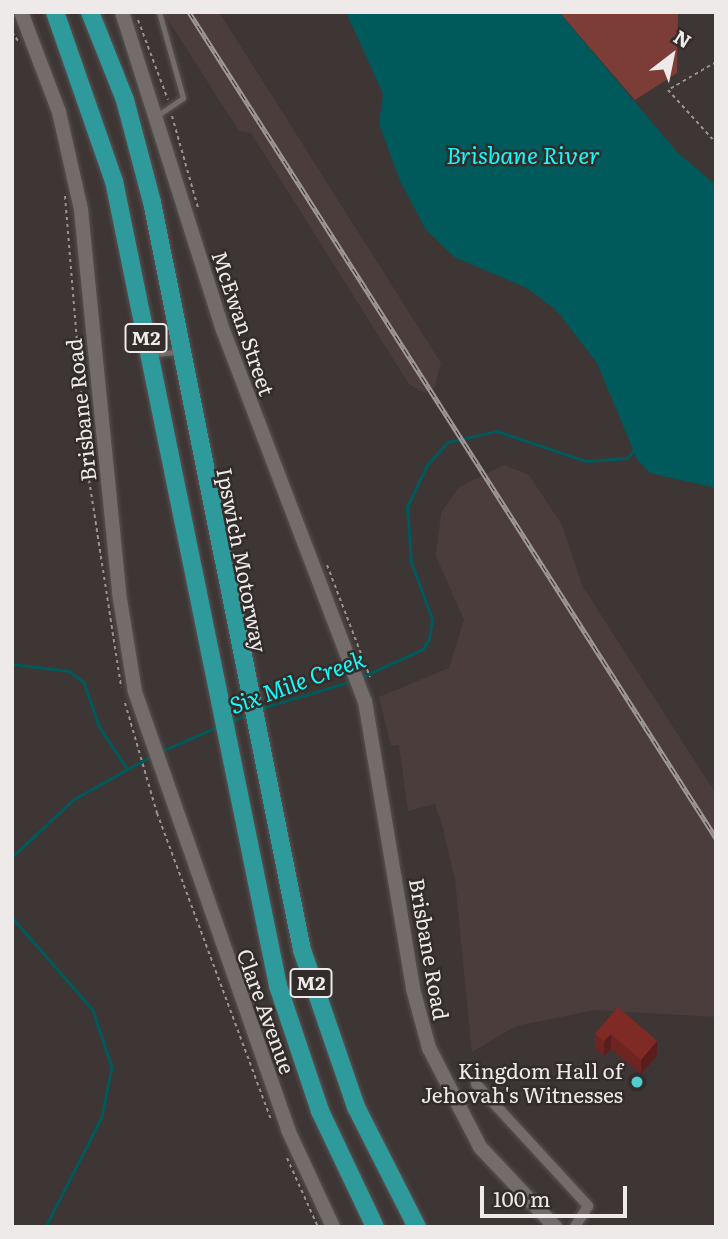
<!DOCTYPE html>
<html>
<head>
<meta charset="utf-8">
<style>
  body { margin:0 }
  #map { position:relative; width:728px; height:1239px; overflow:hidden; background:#3d3635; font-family:Literata,serif }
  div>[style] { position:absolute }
  .built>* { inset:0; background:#4b3d3c }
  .green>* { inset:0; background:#7c3d37 }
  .water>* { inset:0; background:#00595a }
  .stream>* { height:2.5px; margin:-1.25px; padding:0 1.25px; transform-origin:1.25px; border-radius:1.25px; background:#00595a }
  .path>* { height:2px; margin-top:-1px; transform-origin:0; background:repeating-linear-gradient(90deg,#9a9493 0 3.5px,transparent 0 7px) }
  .roads { filter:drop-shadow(0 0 2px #585252) drop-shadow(0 0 2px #585252) }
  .lane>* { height:4.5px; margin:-2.25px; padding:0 2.25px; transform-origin:2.25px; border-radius:2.25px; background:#736c6b }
  .street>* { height:10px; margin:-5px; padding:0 5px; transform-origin:5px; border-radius:5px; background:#736c6b }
  .secondary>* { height:14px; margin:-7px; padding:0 7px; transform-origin:7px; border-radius:7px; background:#736c6b }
  .highway>* { height:18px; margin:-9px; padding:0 9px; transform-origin:9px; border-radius:9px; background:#2e9a9b }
  .rail>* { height:5px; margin-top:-2.5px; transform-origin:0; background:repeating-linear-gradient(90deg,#322c2b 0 8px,#9f9998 0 16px); box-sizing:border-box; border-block:2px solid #9f9998 }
  .wall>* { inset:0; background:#6e2421 }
  .shaded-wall>* { inset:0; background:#5a1d1b }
  .building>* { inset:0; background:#802a26 }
  .dots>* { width:19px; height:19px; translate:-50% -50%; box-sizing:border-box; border:4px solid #322c2b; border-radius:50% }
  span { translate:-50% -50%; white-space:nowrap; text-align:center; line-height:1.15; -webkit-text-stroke:5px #322c2b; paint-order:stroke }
  .shield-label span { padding:2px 5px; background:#322c2b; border:2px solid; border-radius:5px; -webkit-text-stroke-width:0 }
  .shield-label { font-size:19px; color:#eeeae9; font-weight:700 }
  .street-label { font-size:21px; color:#eeeae9 }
  .poi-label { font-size:21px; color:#eeeae9 }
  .right { translate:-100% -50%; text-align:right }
  .water-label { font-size:23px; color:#16f9fa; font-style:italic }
  .frame { position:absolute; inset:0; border:14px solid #eeeae9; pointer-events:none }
  .north { position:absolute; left:637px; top:21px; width:70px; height:70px; -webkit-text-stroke:5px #322c2b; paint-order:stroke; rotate:32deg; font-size:19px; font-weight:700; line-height:28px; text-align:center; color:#eeeae9 }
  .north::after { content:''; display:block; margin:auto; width:24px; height:32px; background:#eeeae9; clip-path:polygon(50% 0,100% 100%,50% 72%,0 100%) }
  .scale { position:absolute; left:480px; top:1186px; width:147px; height:32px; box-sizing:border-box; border:4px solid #eeeae9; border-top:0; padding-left:9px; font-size:21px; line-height:24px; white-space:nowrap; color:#eeeae9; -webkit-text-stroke:5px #322c2b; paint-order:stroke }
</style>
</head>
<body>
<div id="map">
  <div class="built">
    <div style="clip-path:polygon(163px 12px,219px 12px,441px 363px,435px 387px,425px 393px,409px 384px,251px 133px,239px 131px)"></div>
    <div style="clip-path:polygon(504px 465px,529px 475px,562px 525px,583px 587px,716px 794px,716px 1017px,595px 1010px,516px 1026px,472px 1052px,455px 880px,442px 825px,435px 804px,408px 811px,399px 745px,391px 746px,379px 697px,449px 668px,464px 620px,436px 556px,441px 513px,459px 487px)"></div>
  </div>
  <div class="green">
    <div style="clip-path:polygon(559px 12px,678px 12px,677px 73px,635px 100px)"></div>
  </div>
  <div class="water">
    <div style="clip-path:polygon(346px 12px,559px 12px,677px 152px,716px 185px,716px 488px,650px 473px,637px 459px,597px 363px,556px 310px,527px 288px,454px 257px,426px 230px,400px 181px,379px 124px,383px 94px)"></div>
  </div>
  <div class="stream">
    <div style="left:12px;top:664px;width:57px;rotate:7deg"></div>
    <div style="left:69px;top:671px;width:19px;rotate:36deg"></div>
    <div style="left:84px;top:682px;width:46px;rotate:71.2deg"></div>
    <div style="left:99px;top:726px;width:49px;rotate:56.6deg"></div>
    <div style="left:362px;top:677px;width:67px;rotate:-24.7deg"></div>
    <div style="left:423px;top:649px;width:12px;rotate:-59deg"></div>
    <div style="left:429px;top:639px;width:20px;rotate:-81deg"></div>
    <div style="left:432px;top:619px;width:61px;rotate:-110.2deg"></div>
    <div style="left:411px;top:562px;width:55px;rotate:-94.2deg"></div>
    <div style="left:407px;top:507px;width:47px;rotate:-64.5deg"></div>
    <div style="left:427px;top:465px;width:31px;rotate:-48deg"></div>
    <div style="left:448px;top:442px;width:50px;rotate:-12.7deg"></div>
    <div style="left:497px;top:431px;width:94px;rotate:18.6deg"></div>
    <div style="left:586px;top:461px;width:41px;rotate:-4.2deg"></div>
    <div style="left:627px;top:458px;width:12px;rotate:-48deg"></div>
    <div style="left:262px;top:708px;width:94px;rotate:-16.7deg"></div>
    <div style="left:230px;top:722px;width:21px;rotate:-23deg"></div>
    <div style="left:162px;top:751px;width:60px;rotate:-23.6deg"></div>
    <div style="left:12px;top:857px;width:85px;rotate:-43.1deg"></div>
    <div style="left:74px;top:799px;width:90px;rotate:-29.1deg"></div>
    <div style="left:12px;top:917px;width:123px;rotate:48.9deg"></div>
    <div style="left:93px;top:1010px;width:60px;rotate:71.6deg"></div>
    <div style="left:112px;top:1067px;width:51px;rotate:101.3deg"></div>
    <div style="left:102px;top:1117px;width:123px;rotate:117deg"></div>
  </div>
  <div class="path">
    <div style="left:138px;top:20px;width:85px;rotate:69.4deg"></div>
    <div style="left:12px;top:32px;width:14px;rotate:56deg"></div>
    <div style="left:716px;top:62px;width:56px;rotate:149.7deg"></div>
    <div style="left:668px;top:90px;width:72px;rotate:47.8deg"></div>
    <div style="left:172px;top:116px;width:96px;rotate:74.2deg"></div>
    <div style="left:65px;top:196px;width:278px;rotate:85.3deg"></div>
    <div style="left:88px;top:473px;width:217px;rotate:81.2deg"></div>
    <div style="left:327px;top:565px;width:120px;rotate:69deg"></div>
    <div style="left:125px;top:703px;width:115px;rotate:73.8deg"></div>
    <div style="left:157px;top:813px;width:327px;rotate:69.6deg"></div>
    <div style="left:287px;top:1158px;width:76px;rotate:65.8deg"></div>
  </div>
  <div class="roads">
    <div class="lane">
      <div style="left:158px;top:115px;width:30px;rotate:-34deg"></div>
      <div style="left:183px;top:98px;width:89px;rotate:-105.6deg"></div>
      <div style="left:154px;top:354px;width:23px;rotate:-5deg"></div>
    </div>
    <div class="street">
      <div style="left:476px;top:1084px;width:166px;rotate:47.4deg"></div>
      <div style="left:588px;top:1206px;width:25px;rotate:122deg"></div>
    </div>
    <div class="secondary">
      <div style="left:21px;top:12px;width:107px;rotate:69.2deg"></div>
      <div style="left:59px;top:112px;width:100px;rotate:77.3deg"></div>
      <div style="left:81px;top:210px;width:385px;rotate:84.3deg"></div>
      <div style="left:119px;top:593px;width:100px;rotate:80.8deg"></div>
      <div style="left:135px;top:692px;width:464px;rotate:70.7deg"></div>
      <div style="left:288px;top:1130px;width:107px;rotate:65.1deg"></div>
      <div style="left:122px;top:12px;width:334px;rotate:72.4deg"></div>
      <div style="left:223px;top:330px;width:397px;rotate:69.1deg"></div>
      <div style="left:365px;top:701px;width:292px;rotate:80.5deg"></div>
      <div style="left:413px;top:989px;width:61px;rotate:74.8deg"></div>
      <div style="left:429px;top:1048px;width:111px;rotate:62.7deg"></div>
      <div style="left:480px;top:1147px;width:110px;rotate:46.8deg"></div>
    </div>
    <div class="highway">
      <div style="left:55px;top:12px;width:179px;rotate:70.8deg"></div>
      <div style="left:114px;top:181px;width:822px;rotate:78.48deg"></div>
      <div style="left:278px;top:986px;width:132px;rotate:71.4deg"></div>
      <div style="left:320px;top:1111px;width:128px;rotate:64.6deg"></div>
      <div style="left:90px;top:12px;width:95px;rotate:68.3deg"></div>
      <div style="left:125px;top:100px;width:106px;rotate:75.2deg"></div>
      <div style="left:152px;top:202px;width:763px;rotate:78.66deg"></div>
      <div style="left:302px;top:950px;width:166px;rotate:71deg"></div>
      <div style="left:356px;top:1107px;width:135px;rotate:63.1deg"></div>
    </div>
  </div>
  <div class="rail">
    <div style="left:189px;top:12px;width:980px;rotate:57.46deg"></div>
  </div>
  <div class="wall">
    <div style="clip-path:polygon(618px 1007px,657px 1055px,641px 1074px,611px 1049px,604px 1056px,595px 1048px,595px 1034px)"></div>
  </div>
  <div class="shaded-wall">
    <div style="clip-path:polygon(611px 1034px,611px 1049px,604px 1056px,604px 1041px)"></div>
    <div style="clip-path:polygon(657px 1041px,657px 1055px,641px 1074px,641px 1060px)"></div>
  </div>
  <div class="building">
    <div style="clip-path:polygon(618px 1007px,657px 1041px,641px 1060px,611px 1034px,604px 1041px,595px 1034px)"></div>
  </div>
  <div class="dots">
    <div style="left:637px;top:1082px;background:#52cdcd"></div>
  </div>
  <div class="shield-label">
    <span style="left:146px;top:338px">M2</span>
    <span style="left:311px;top:983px">M2</span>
  </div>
  <div class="street-label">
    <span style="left:244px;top:323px;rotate:71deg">McEwan Street</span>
    <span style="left:80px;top:410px;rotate:-96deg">Brisbane Road</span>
    <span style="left:243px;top:560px;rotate:79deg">Ipswich Motorway</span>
    <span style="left:430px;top:949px;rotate:80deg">Brisbane Road</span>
    <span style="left:267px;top:1011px;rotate:70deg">Clare Avenue</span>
  </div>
  <div class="poi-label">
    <span class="right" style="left:623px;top:1082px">Kingdom Hall of<br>Jehovah's Witnesses</span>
  </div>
  <div class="water-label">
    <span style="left:523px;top:154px">Brisbane River</span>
    <span style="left:297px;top:681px;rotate:-20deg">Six Mile Creek</span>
  </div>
  <div class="frame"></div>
  <div class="north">N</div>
  <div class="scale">100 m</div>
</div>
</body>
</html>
